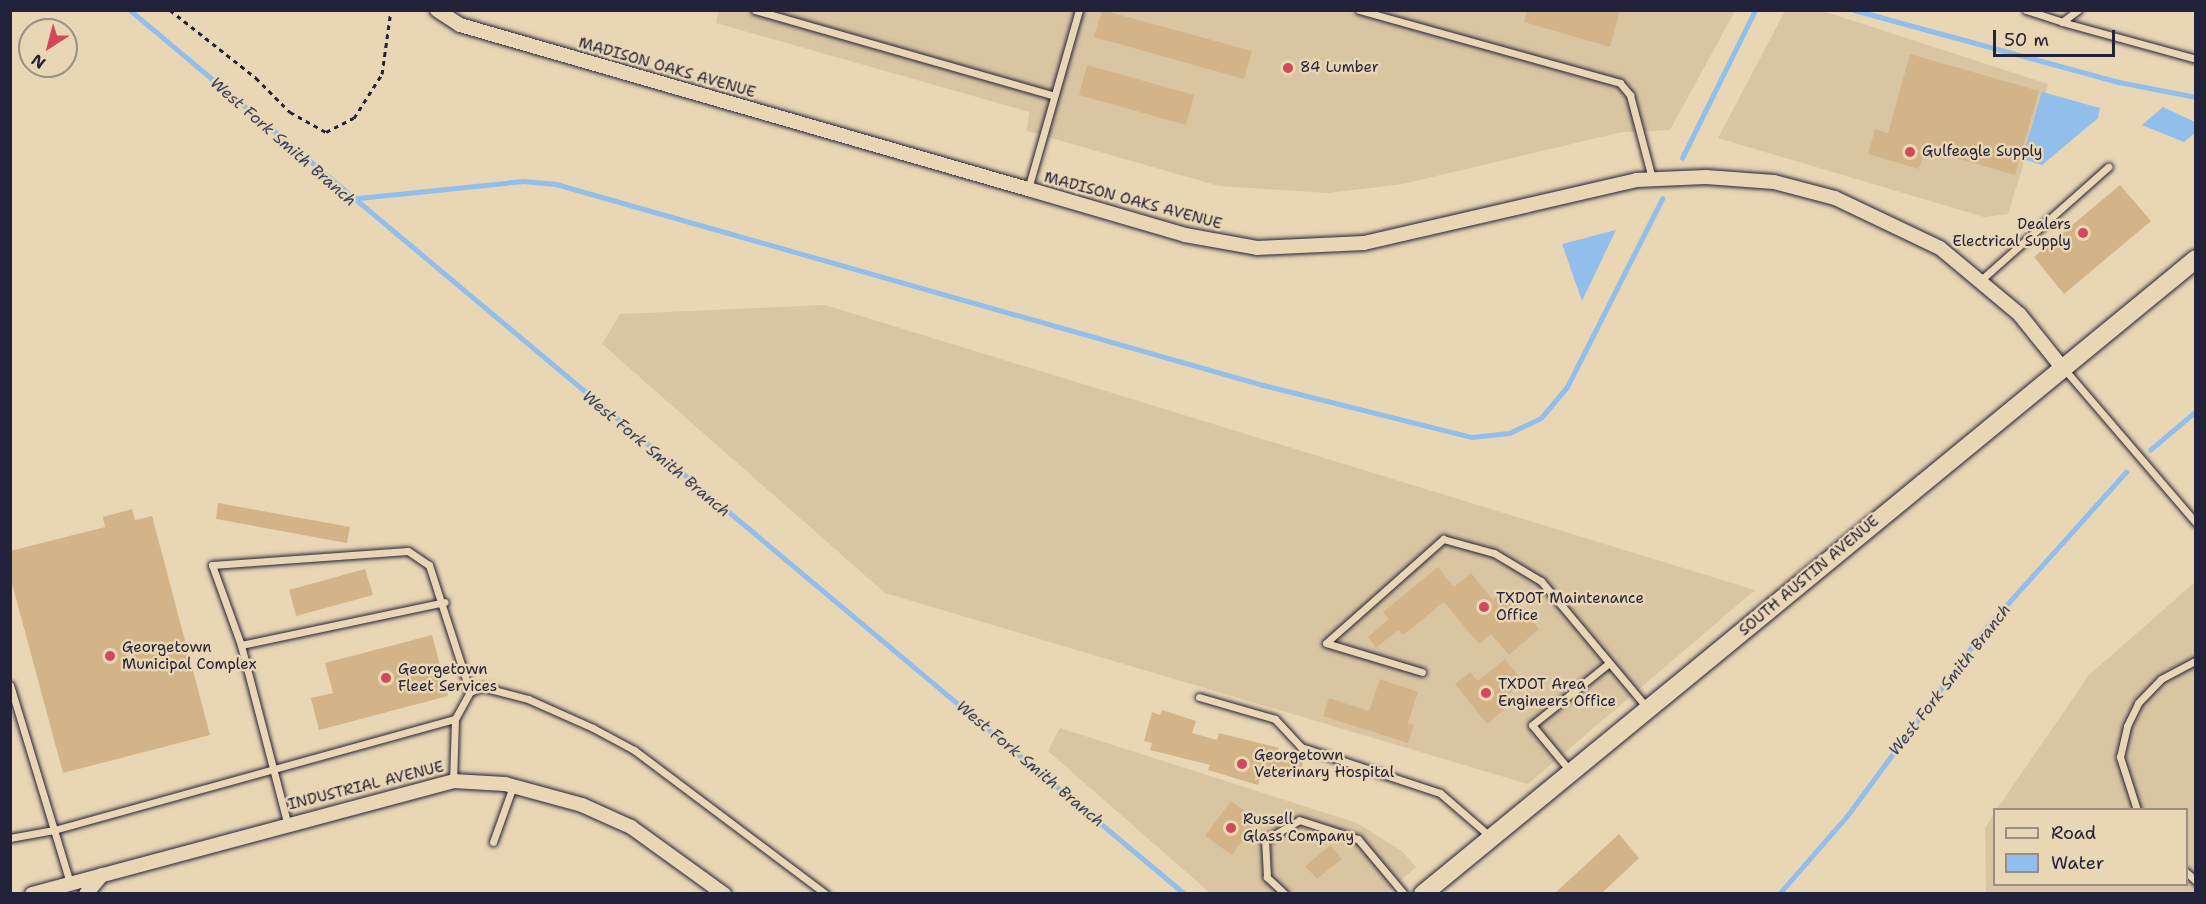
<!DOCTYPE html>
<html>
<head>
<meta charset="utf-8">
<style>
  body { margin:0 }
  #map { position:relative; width:2206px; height:904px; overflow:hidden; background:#e9d6b4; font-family:"Shantell Sans",sans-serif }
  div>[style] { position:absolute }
  .built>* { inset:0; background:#dac5a3 }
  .water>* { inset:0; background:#91beeb }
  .stream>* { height:4.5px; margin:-2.25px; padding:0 2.25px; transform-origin:2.25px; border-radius:2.25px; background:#91beeb }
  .building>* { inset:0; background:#d3b488 }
  .path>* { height:3px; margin-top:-1.5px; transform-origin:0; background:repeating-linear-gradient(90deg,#22223b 0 4.5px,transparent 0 9px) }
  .roads { filter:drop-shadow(0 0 2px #22223b) drop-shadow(0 0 2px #22223b) }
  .service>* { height:7px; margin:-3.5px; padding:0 3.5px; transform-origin:3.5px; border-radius:3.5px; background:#e9d6b4 }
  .minor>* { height:14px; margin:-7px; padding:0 7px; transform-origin:7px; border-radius:7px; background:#e9d6b4 }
  .secondary>* { height:18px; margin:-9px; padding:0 9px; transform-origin:9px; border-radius:9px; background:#e9d6b4 }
  .dots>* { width:16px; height:16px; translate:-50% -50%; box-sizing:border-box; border:3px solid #e9d6b4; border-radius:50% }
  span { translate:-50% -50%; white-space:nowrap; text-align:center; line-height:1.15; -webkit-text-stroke:5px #e9d6b4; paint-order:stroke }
  .street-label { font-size:15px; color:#22223b }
  .poi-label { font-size:15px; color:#22223b }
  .left { translate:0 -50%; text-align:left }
  .right { translate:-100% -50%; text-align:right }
  .water-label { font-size:16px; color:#38415e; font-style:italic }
  .frame { position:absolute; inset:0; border:12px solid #22223b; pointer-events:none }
  .legend { position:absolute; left:1993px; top:808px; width:195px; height:78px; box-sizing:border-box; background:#e9d6b4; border:2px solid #998e84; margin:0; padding:8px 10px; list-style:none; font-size:18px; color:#22223b }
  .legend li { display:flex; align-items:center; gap:12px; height:30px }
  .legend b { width:30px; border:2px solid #998e84 }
  .north { position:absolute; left:18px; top:18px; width:60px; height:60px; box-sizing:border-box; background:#e9d6b4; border:2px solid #998e84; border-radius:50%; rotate:216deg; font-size:16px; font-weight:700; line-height:24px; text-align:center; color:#22223b }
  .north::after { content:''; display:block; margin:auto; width:21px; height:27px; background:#d1495b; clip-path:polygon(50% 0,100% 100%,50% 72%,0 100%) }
  .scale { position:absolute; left:1993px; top:30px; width:122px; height:27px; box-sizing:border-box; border:3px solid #22223b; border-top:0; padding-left:8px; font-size:18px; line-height:21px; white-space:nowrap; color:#22223b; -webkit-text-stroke:4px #e9d6b4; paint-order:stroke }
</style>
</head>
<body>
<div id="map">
  <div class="built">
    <div style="clip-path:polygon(719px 10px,1735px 11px,1670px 130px,1622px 132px,1403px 184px,1328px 193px,1219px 186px,1027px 131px,1029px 112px,716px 23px)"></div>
    <div style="clip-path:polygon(1785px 11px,1823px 11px,2048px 84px,2008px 214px,1984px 217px,1718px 138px)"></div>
    <div style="clip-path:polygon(825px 305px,1755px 590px,1528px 784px,885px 593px,602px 344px,620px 314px)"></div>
    <div style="clip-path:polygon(2195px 582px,2195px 893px,1986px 893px,1985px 828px,1994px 814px,1994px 884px,2186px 884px,2186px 810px,1997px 809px,2089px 675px)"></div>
    <div style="clip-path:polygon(1060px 728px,1357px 823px,1402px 851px,1416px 867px,1387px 893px,1210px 893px,1048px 751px)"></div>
  </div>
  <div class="water">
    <div style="clip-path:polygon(2042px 92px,2100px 108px,2098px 118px,2042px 165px,2022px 159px)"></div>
    <div style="clip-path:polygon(2163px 107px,2195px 122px,2195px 133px,2184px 142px,2142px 125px)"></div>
    <div style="clip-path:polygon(1616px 230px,1582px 301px,1562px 244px)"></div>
  </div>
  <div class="stream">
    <div style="left:130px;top:10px;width:1376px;rotate:39.96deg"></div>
    <div style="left:1854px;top:10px;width:275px;rotate:15.2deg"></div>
    <div style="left:2119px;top:82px;width:78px;rotate:11deg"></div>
    <div style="left:1682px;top:158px;width:165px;rotate:-63.7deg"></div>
    <div style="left:349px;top:199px;width:175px;rotate:-5.9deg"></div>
    <div style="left:523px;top:181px;width:33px;rotate:5deg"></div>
    <div style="left:556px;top:184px;width:735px;rotate:15.87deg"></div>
    <div style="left:1263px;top:385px;width:215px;rotate:14deg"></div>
    <div style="left:1472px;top:437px;width:37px;rotate:-6deg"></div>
    <div style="left:1509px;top:433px;width:35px;rotate:-25deg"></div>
    <div style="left:1541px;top:418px;width:40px;rotate:-50deg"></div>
    <div style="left:1567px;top:387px;width:211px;rotate:-63.2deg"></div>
    <div style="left:2150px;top:450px;width:60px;rotate:-40.3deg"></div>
    <div style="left:1779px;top:894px;width:103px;rotate:-48.9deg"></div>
    <div style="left:1847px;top:816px;width:232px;rotate:-53.6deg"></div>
    <div style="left:1985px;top:629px;width:211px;rotate:-48.1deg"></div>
  </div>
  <div class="building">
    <div style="clip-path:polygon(1102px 10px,1252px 51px,1244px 79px,1094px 37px)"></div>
    <div style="clip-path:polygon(1527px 10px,1620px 10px,1610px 47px,1524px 22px)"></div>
    <div style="clip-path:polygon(1910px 54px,2039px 91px,2015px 175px,1925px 149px,1919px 169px,1868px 154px,1875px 129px,1888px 133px)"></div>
    <div style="clip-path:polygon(1087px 65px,1194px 95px,1186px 125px,1079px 95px)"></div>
    <div style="clip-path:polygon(2120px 185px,2151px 221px,2064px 294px,2034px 257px)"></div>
    <div style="clip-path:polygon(218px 503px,350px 527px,347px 543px,216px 519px)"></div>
    <div style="clip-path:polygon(132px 509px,135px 520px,152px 516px,210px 735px,63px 773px,10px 576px,10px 551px,105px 527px,103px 517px)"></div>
    <div style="clip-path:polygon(1438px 567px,1454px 587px,1471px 573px,1493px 600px,1507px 589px,1539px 629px,1509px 655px,1491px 634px,1479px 644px,1444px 602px,1403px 635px,1398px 630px,1376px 648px,1368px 637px,1389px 619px,1383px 612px)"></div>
    <div style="clip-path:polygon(365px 569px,373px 595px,296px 616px,289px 590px)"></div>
    <div style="clip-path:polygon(432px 635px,448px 696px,319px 730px,311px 698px,333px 693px,325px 663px)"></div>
    <div style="clip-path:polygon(1505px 659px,1524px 682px,1499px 702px,1505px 709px,1487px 724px,1455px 684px,1470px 672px,1478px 681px)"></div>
    <div style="clip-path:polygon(1380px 679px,1418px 692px,1408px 723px,1414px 725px,1408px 743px,1323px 716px,1329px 698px,1369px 711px)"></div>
    <div style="clip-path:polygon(1162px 710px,1196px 721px,1192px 733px,1217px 740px,1219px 733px,1279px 748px,1277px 755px,1303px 762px,1298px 779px,1272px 771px,1270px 778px,1261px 775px,1258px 785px,1208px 770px,1210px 765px,1150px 750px,1152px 743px,1144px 741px,1152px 712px,1160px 715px)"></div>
    <div style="clip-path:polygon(1231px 801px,1257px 820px,1232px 855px,1205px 836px)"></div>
    <div style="clip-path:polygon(1619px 834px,1639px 858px,1601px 894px,1554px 894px)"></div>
    <div style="clip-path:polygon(1331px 845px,1342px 859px,1317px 879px,1305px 866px)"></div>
  </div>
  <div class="path">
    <div style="left:170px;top:10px;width:110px;rotate:38.3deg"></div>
    <div style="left:256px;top:78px;width:48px;rotate:45deg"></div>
    <div style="left:290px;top:112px;width:41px;rotate:29.1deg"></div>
    <div style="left:326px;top:132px;width:31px;rotate:-27deg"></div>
    <div style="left:354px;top:118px;width:52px;rotate:-57.5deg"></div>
    <div style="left:382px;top:74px;width:65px;rotate:-82deg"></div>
  </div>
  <div class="roads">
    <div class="service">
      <div style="left:755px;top:10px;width:311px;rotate:16deg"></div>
      <div style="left:1359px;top:10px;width:271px;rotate:15.6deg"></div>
      <div style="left:1620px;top:83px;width:16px;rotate:50deg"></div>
      <div style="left:1630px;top:95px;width:86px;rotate:75.2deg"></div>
      <div style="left:2026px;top:10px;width:38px;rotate:18deg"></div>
      <div style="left:2062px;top:22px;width:20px;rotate:-37deg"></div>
      <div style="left:2062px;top:22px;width:139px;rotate:15.4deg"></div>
      <div style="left:1028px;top:189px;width:186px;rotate:-74.1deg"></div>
      <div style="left:1982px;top:279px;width:169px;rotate:-41.6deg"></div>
      <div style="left:2065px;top:370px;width:201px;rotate:49.4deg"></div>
      <div style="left:241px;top:645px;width:208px;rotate:-11.9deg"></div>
      <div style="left:1422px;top:672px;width:100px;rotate:-163.2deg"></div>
      <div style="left:1326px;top:643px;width:157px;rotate:-41.6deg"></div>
      <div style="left:1443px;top:539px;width:53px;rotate:15.4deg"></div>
      <div style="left:1494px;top:553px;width:55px;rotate:30.8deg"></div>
      <div style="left:1541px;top:581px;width:167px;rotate:50.1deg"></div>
      <div style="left:10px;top:685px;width:152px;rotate:73.1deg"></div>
      <div style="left:54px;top:830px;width:45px;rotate:169.7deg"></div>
      <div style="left:1199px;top:697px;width:79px;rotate:16.1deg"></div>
      <div style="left:1275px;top:719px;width:38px;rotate:47deg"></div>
      <div style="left:1301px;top:747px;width:146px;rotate:18.3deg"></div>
      <div style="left:1440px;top:793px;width:67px;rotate:40.8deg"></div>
      <div style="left:455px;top:719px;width:31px;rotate:-61deg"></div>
      <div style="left:470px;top:692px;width:13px;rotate:-23deg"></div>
      <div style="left:482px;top:687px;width:48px;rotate:14.6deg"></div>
      <div style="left:528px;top:699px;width:71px;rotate:24deg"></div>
      <div style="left:593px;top:728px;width:47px;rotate:28.2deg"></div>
      <div style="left:634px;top:750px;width:240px;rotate:36.9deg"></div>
      <div style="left:1571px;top:772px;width:61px;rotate:-129.7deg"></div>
      <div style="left:1532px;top:725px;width:99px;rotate:-38.8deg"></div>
      <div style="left:2137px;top:810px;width:56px;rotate:-107.8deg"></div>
      <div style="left:2120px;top:757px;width:32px;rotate:-77deg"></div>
      <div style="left:2127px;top:726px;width:25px;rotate:-64deg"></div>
      <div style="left:2138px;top:703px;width:33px;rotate:-46deg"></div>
      <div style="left:2161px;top:679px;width:40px;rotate:-28deg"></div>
      <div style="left:287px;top:822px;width:183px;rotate:-104.6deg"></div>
      <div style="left:241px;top:645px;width:85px;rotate:-109.9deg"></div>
      <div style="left:212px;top:565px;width:196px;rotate:-4.1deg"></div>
      <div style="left:408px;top:551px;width:25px;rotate:34deg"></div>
      <div style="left:429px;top:565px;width:133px;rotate:72.1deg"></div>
      <div style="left:493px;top:842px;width:59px;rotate:-70.3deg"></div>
      <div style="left:2186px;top:872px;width:13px;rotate:42deg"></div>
      <div style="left:70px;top:883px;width:55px;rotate:-106.8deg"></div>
      <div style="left:54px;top:830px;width:416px;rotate:-15.5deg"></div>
      <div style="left:455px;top:719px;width:62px;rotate:91.8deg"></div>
      <div style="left:1285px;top:894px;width:25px;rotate:-137deg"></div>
      <div style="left:1267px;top:877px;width:37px;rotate:-93deg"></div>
      <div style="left:1265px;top:840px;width:39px;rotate:-30deg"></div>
      <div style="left:1299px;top:820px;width:62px;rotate:17.9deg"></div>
      <div style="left:1358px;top:839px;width:72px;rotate:50.1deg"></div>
    </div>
    <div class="minor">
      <div style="left:437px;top:10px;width:27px;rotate:33deg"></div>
      <div style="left:460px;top:25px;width:591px;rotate:16.11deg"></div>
      <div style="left:1028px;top:189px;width:164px;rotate:16.3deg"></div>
      <div style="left:1185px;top:235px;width:73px;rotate:10.2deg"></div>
      <div style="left:1257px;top:248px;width:107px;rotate:-2.7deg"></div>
      <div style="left:1364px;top:243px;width:279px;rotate:-13deg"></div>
      <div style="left:1636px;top:180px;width:70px;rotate:-2.5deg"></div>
      <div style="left:1706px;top:177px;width:68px;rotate:4.2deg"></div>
      <div style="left:1774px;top:182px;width:63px;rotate:14.7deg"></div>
      <div style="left:1835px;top:198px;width:116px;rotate:25.5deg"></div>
      <div style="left:1940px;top:248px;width:104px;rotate:39.9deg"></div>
      <div style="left:2020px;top:315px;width:70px;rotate:51.3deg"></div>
      <div style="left:32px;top:894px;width:436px;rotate:-15deg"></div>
      <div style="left:453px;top:781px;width:52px;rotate:3.3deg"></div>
      <div style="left:505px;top:784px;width:80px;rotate:15.3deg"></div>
      <div style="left:582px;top:805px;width:54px;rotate:24.2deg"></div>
      <div style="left:631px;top:827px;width:115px;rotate:35.8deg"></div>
      <div style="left:86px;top:894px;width:25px;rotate:-50deg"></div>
    </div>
    <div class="secondary">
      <div style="left:1423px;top:894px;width:1000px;rotate:-39.4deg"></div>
    </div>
  </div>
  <div class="dots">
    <div style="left:1288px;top:68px;background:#d1495b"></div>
    <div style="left:1910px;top:152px;background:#d1495b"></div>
    <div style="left:2083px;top:233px;background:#d1495b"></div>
    <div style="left:1484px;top:607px;background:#d1495b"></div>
    <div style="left:110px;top:656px;background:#d1495b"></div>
    <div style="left:386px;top:678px;background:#d1495b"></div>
    <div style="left:1486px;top:693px;background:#d1495b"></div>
    <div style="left:1242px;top:764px;background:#d1495b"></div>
    <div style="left:1231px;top:828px;background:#d1495b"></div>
  </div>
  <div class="street-label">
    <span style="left:667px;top:68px;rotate:16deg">MADISON OAKS AVENUE</span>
    <span style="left:1133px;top:201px;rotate:15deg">MADISON OAKS AVENUE</span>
    <span style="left:1809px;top:576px;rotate:-40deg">SOUTH AUSTIN AVENUE</span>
    <span style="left:366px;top:786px;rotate:-14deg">INDUSTRIAL AVENUE</span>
  </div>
  <div class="poi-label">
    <span class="left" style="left:1300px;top:68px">84 Lumber</span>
    <span class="left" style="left:1922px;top:152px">Gulfeagle Supply</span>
    <span class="right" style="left:2071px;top:233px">Dealers<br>Electrical Supply</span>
    <span class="left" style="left:1496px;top:607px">TXDOT Maintenance<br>Office</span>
    <span class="left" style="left:122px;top:656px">Georgetown<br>Municipal Complex</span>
    <span class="left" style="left:398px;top:678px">Georgetown<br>Fleet Services</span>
    <span class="left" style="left:1498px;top:693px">TXDOT Area<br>Engineers Office</span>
    <span class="left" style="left:1254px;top:764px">Georgetown<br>Veterinary Hospital</span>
    <span class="left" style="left:1243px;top:828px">Russell<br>Glass Company</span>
  </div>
  <div class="water-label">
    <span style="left:283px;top:142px;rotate:41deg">West Fork Smith Branch</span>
    <span style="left:656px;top:454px;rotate:40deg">West Fork Smith Branch</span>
    <span style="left:1950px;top:680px;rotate:-52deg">West Fork Smith Branch</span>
    <span style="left:1030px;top:764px;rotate:40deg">West Fork Smith Branch</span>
  </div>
  <div class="frame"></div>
  <ul class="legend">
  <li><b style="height:8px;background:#e9d6b4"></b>Road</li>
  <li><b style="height:16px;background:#91beeb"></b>Water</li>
  </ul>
  <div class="north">N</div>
  <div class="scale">50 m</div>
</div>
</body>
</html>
